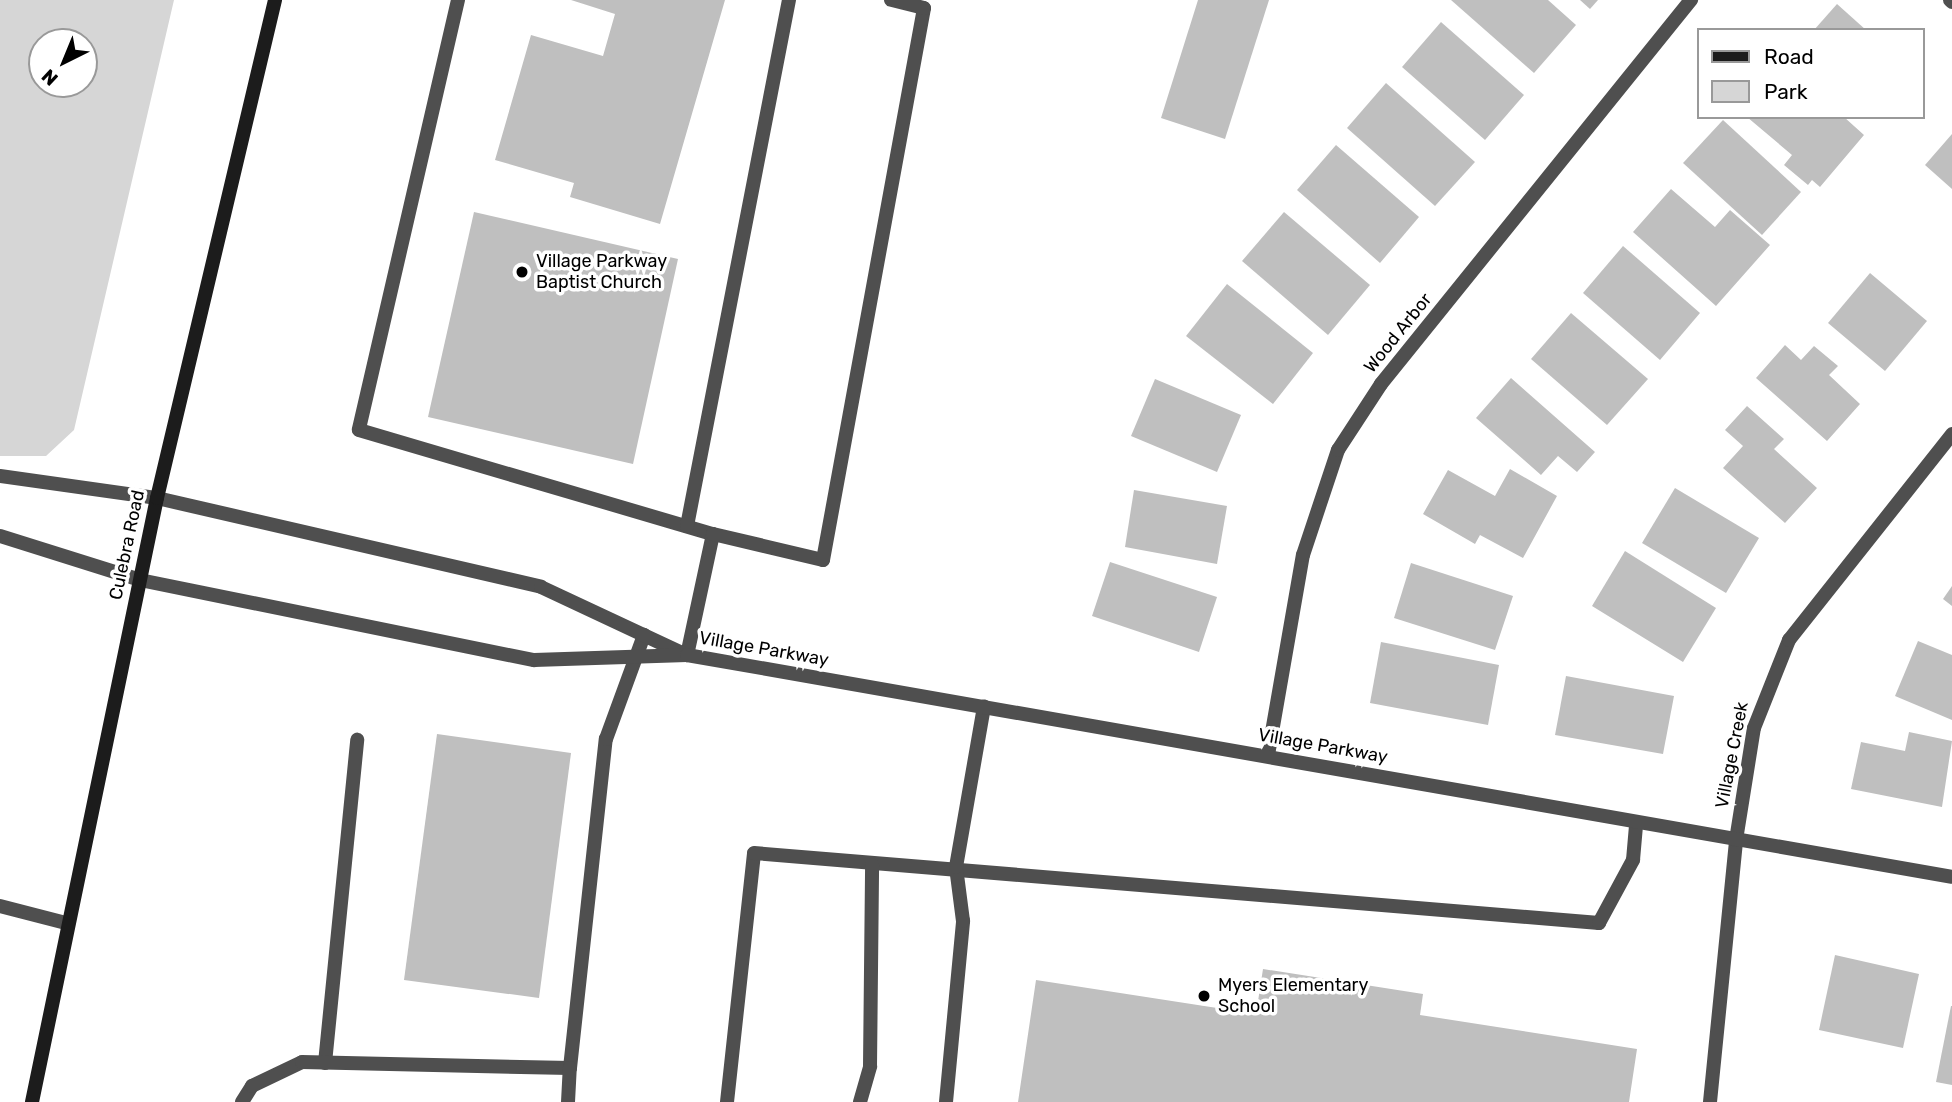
<!DOCTYPE html>
<html>
<head>
<meta charset="utf-8">
<style>
  body { margin:0 }
  #map { position:relative; width:1952px; height:1102px; overflow:hidden; background:#fff; font-family:Rubik,sans-serif }
  div>[style] { position:absolute }
  .green>* { inset:0; background:#d6d6d6 }
  .building>* { inset:0; background:#bfbfbf }
  .service>* { height:14px; margin:-7px; padding:0 7px; transform-origin:7px; border-radius:7px; background:#4f4f4f }
  .minor>* { height:14px; margin:-7px; padding:0 7px; transform-origin:7px; border-radius:7px; background:#4f4f4f }
  .tertiary>* { height:14px; margin:-7px; padding:0 7px; transform-origin:7px; border-radius:7px; background:#4f4f4f }
  .secondary>* { height:14px; margin:-7px; padding:0 7px; transform-origin:7px; border-radius:7px; background:#1c1c1c }
  .dots>* { width:19px; height:19px; translate:-50% -50%; box-sizing:border-box; border:4px solid #fff; border-radius:50% }
  span { translate:-50% -50%; white-space:nowrap; text-align:center; line-height:1.15; -webkit-text-stroke:7px #fff; paint-order:stroke }
  .poi-label { font-size:18px; color:#000 }
  .left { translate:0 -50%; text-align:left }
  .street-label { font-size:18px; color:#000 }
  .legend { position:absolute; left:1697px; top:28px; width:228px; height:91px; box-sizing:border-box; background:#fff; border:2px solid #999; margin:0; padding:9px 12px; list-style:none; font-size:21px; color:#000 }
  .legend li { display:flex; align-items:center; gap:14px; height:35px }
  .legend b { width:35px; border:2px solid #999 }
  .north { position:absolute; left:28px; top:28px; width:70px; height:70px; box-sizing:border-box; background:#fff; border:2px solid #999; border-radius:50%; rotate:223deg; font-size:19px; font-weight:700; line-height:28px; text-align:center; color:#000 }
  .north::after { content:''; display:block; margin:auto; width:24px; height:32px; background:#000; clip-path:polygon(50% 0,100% 100%,50% 72%,0 100%) }
</style>
</head>
<body>
<div id="map">
  <div class="green">
    <div style="clip-path:polygon(evenodd,0 0,174px 0,74px 430px,46px 456px,0 456px,0 0,42px 42px,84px 42px,84px 84px,42px 84px,42px 42px)"></div>
  </div>
  <div class="building">
    <div style="clip-path:polygon(571px 0,725px 0,660px 224px,570px 197px,574px 183px,495px 160px,531px 35px,603px 56px,615px 14px)"></div>
    <div style="clip-path:polygon(1198px 0,1269px 0,1225px 139px,1161px 118px)"></div>
    <div style="clip-path:polygon(1451px 0,1548px 0,1576px 25px,1534px 73px)"></div>
    <div style="clip-path:polygon(1580px 0,1598px 0,1590px 9px)"></div>
    <div style="clip-path:polygon(1837px 4px,1866px 30px,1814px 30px)"></div>
    <div style="clip-path:polygon(1441px 22px,1524px 95px,1485px 140px,1402px 67px)"></div>
    <div style="clip-path:polygon(1386px 83px,1475px 162px,1435px 206px,1347px 128px)"></div>
    <div style="clip-path:polygon(1747px 117px,1844px 117px,1864px 135px,1820px 187px,1812px 180px,1808px 185px,1784px 165px,1792px 155px)"></div>
    <div style="clip-path:polygon(1723px 120px,1801px 192px,1762px 235px,1683px 163px)"></div>
    <div style="clip-path:polygon(1952px 134px,1952px 189px,1925px 165px)"></div>
    <div style="clip-path:polygon(1336px 145px,1419px 217px,1380px 263px,1297px 190px)"></div>
    <div style="clip-path:polygon(1671px 189px,1715px 227px,1730px 210px,1770px 245px,1716px 306px,1633px 232px)"></div>
    <div style="clip-path:polygon(474px 212px,678px 259px,633px 464px,428px 417px)"></div>
    <div style="clip-path:polygon(1284px 212px,1370px 285px,1328px 335px,1242px 261px)"></div>
    <div style="clip-path:polygon(1623px 246px,1700px 313px,1660px 360px,1583px 293px)"></div>
    <div style="clip-path:polygon(1870px 273px,1927px 321px,1885px 371px,1828px 323px)"></div>
    <div style="clip-path:polygon(1227px 284px,1313px 353px,1273px 404px,1186px 336px)"></div>
    <div style="clip-path:polygon(1571px 313px,1648px 379px,1607px 425px,1531px 359px)"></div>
    <div style="clip-path:polygon(1785px 345px,1801px 360px,1814px 346px,1838px 366px,1829px 375px,1860px 404px,1827px 441px,1756px 378px)"></div>
    <div style="clip-path:polygon(1511px 378px,1595px 452px,1577px 472px,1558px 456px,1541px 475px,1476px 418px)"></div>
    <div style="clip-path:polygon(1155px 379px,1241px 415px,1217px 472px,1131px 436px)"></div>
    <div style="clip-path:polygon(1747px 406px,1784px 439px,1774px 449px,1817px 488px,1785px 523px,1723px 468px,1743px 446px,1725px 430px)"></div>
    <div style="clip-path:polygon(1510px 469px,1557px 496px,1523px 558px,1480px 535px,1475px 544px,1423px 514px,1448px 470px,1495px 496px)"></div>
    <div style="clip-path:polygon(1675px 488px,1759px 538px,1726px 593px,1642px 543px)"></div>
    <div style="clip-path:polygon(1134px 490px,1227px 506px,1217px 564px,1125px 547px)"></div>
    <div style="clip-path:polygon(1625px 551px,1716px 608px,1683px 662px,1592px 606px)"></div>
    <div style="clip-path:polygon(1110px 562px,1217px 597px,1199px 652px,1092px 616px)"></div>
    <div style="clip-path:polygon(1411px 563px,1513px 596px,1495px 650px,1394px 618px)"></div>
    <div style="clip-path:polygon(1952px 586px,1952px 606px,1943px 599px)"></div>
    <div style="clip-path:polygon(1918px 641px,1952px 655px,1952px 720px,1895px 696px)"></div>
    <div style="clip-path:polygon(1381px 642px,1499px 665px,1488px 725px,1370px 703px)"></div>
    <div style="clip-path:polygon(1566px 676px,1674px 696px,1663px 754px,1555px 735px)"></div>
    <div style="clip-path:polygon(1909px 732px,1952px 741px,1942px 807px,1851px 789px,1861px 742px,1905px 751px)"></div>
    <div style="clip-path:polygon(437px 734px,571px 753px,539px 998px,404px 980px)"></div>
    <div style="clip-path:polygon(1835px 955px,1919px 974px,1903px 1048px,1819px 1030px)"></div>
    <div style="clip-path:polygon(1263px 969px,1423px 994px,1420px 1015px,1637px 1049px,1629px 1102px,1018px 1102px,1036px 980px,1256px 1014px)"></div>
    <div style="clip-path:polygon(1951px 1006px,1952px 1006px,1952px 1085px,1936px 1082px)"></div>
  </div>
  <div class="service">
    <div style="left:458px;top:0;width:441px;rotate:103deg"></div>
    <div style="left:359px;top:430px;width:369px;rotate:16.4deg"></div>
    <div style="left:713px;top:534px;width:124px;rotate:102.1deg"></div>
    <div style="left:687px;top:526px;width:536px;rotate:-79.03deg"></div>
    <div style="left:713px;top:534px;width:113px;rotate:13.3deg"></div>
    <div style="left:823px;top:560px;width:561px;rotate:-79.63deg"></div>
    <div style="left:924px;top:8px;width:34px;rotate:-166deg"></div>
    <div style="left:0;top:906px;width:68px;rotate:14.4deg"></div>
    <div style="left:325px;top:1063px;width:325px;rotate:-84.3deg"></div>
    <div style="left:242px;top:1102px;width:19px;rotate:-58deg"></div>
    <div style="left:252px;top:1086px;width:55px;rotate:-25.6deg"></div>
    <div style="left:302px;top:1062px;width:268px;rotate:1.3deg"></div>
    <div style="left:570px;top:1068px;width:331px;rotate:-83.8deg"></div>
    <div style="left:606px;top:739px;width:111px;rotate:-69.9deg"></div>
    <div style="left:568px;top:1102px;width:34px;rotate:-87deg"></div>
    <div style="left:727px;top:1102px;width:250px;rotate:-83.8deg"></div>
    <div style="left:754px;top:853px;width:848px;rotate:4.74deg"></div>
    <div style="left:1599px;top:923px;width:72px;rotate:-61.6deg"></div>
    <div style="left:1633px;top:860px;width:38px;rotate:-85deg"></div>
    <div style="left:860px;top:1102px;width:37px;rotate:-74deg"></div>
    <div style="left:870px;top:1066px;width:201px;rotate:-89.4deg"></div>
    <div style="left:946px;top:1102px;width:182px;rotate:-84.6deg"></div>
    <div style="left:963px;top:921px;width:54px;rotate:-97.4deg"></div>
    <div style="left:956px;top:867px;width:163px;rotate:-80.1deg"></div>
    <div style="left:1710px;top:1102px;width:263px;rotate:-84.3deg"></div>
  </div>
  <div class="minor">
    <div style="left:1950px;top:0;width:3px;rotate:45deg"></div>
    <div style="left:0;top:476px;width:159px;rotate:8deg"></div>
    <div style="left:0;top:536px;width:147px;rotate:17.4deg"></div>
    <div style="left:1268px;top:755px;width:203px;rotate:-80.1deg"></div>
    <div style="left:1303px;top:555px;width:111px;rotate:-71.6deg"></div>
    <div style="left:1338px;top:450px;width:79px;rotate:-56.9deg"></div>
    <div style="left:1381px;top:384px;width:494px;rotate:-51.1deg"></div>
    <div style="left:1736px;top:840px;width:113px;rotate:-80.9deg"></div>
    <div style="left:1754px;top:728px;width:95px;rotate:-68.3deg"></div>
    <div style="left:1789px;top:640px;width:263px;rotate:-51.6deg"></div>
  </div>
  <div class="tertiary">
    <div style="left:157px;top:498px;width:394px;rotate:13deg"></div>
    <div style="left:541px;top:587px;width:156px;rotate:25.1deg"></div>
    <div style="left:140px;top:580px;width:402px;rotate:11.5deg"></div>
    <div style="left:534px;top:660px;width:153px;rotate:-1.9deg"></div>
    <div style="left:687px;top:655px;width:1284px;rotate:9.95deg"></div>
  </div>
  <div class="secondary">
    <div style="left:32px;top:1102px;width:617px;rotate:-78.31deg"></div>
    <div style="left:157px;top:498px;width:512px;rotate:-76.67deg"></div>
  </div>
  <div class="dots">
    <div style="left:522px;top:272px;background:#000"></div>
    <div style="left:1204px;top:996px;background:#000"></div>
  </div>
  <div class="poi-label">
    <span class="left" style="left:536px;top:272px">Village Parkway<br>Baptist Church</span>
    <span class="left" style="left:1218px;top:996px">Myers Elementary<br>School</span>
  </div>
  <div class="street-label">
    <span style="left:1398px;top:333px;rotate:-51deg">Wood Arbor</span>
    <span style="left:127px;top:545px;rotate:-78deg">Culebra Road</span>
    <span style="left:764px;top:649px;rotate:10deg">Village Parkway</span>
    <span style="left:1323px;top:746px;rotate:10deg">Village Parkway</span>
    <span style="left:1732px;top:755px;rotate:-79deg">Village Creek</span>
  </div>
  <ul class="legend">
  <li><b style="height:9px;background:#1c1c1c"></b>Road</li>
  <li><b style="height:19px;background:#d6d6d6"></b>Park</li>
  </ul>
  <div class="north">N</div>
</div>
</body>
</html>
